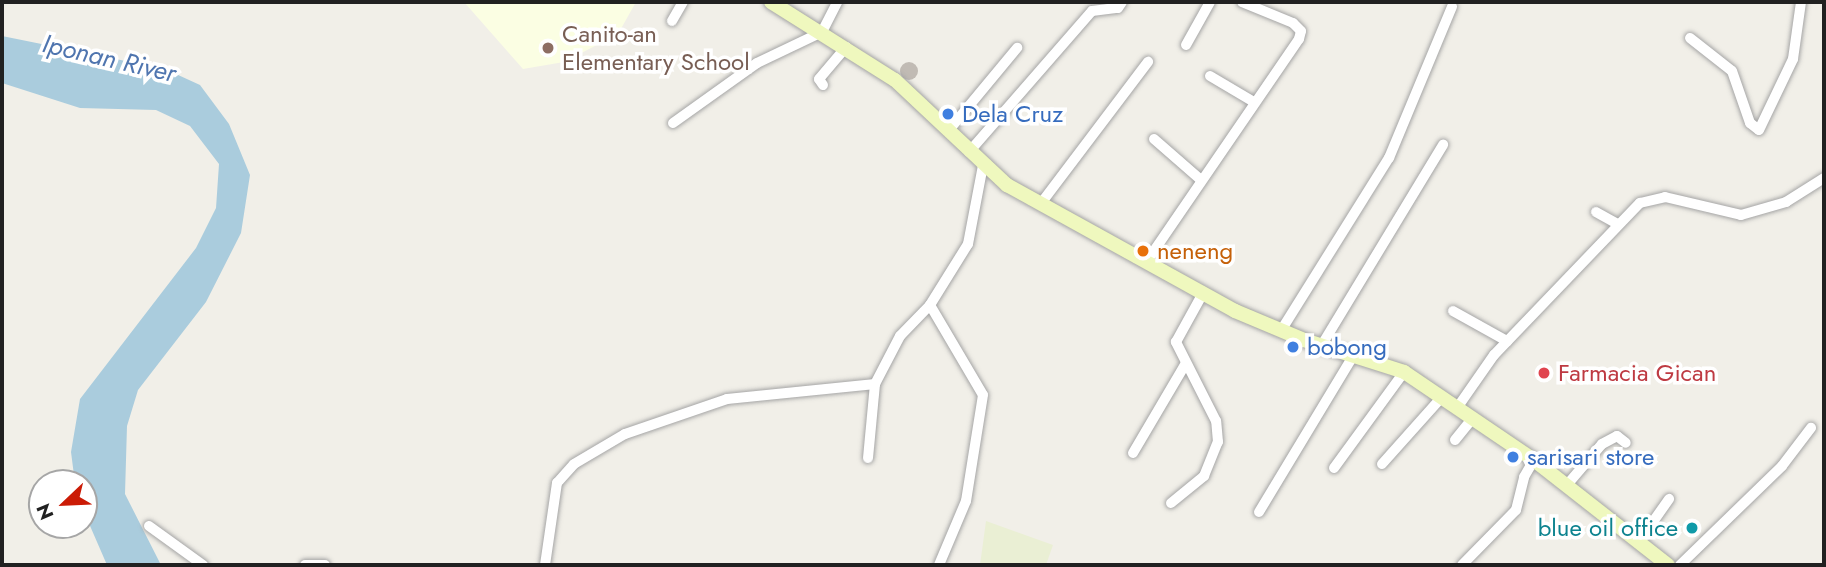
<!DOCTYPE html>
<html>
<head>
<meta charset="utf-8">
<style>
  body { margin:0 }
  #map { position:relative; width:1826px; height:567px; overflow:hidden; background:#f1efe8; font-family:Jost,sans-serif }
  div>[style] { position:absolute }
  .education>* { inset:0; background:#fbfee3 }
  .farmland>* { inset:0; background:#eaefd4 }
  .water>* { inset:0; background:#acd }
  .building>* { inset:0; background:#c1bbb4 }
  .round { border-radius:50% }
  .roads { filter:drop-shadow(0 0 2px #a5a5a5) drop-shadow(0 0 2px #a5a5a5) }
  .street>* { height:10px; margin:-5px; padding:0 5px; transform-origin:5px; border-radius:5px; background:#fff }
  .secondary>* { height:14px; margin:-7px; padding:0 7px; transform-origin:7px; border-radius:7px; background:#eff8be }
  .dots>* { width:19px; height:19px; translate:-50% -50%; box-sizing:border-box; border:4px solid #fff; border-radius:50% }
  span { translate:-50% -50%; white-space:nowrap; text-align:center; line-height:1.15; -webkit-text-stroke:7px #fff; paint-order:stroke }
  .education-label { font-size:24px; color:#785e54 }
  .left { translate:0 -50%; text-align:left }
  .shop-label { font-size:24px; color:#366cbe }
  .food-label { font-size:24px; color:#c56008 }
  .health-label { font-size:24px; color:#be3a42 }
  .culture-label { font-size:24px; color:#0d838f }
  .right { translate:-100% -50%; text-align:right }
  .water-label { font-size:26px; color:#4f75af; font-style:italic }
  .frame { position:absolute; inset:0; border:4px solid #212121; pointer-events:none }
  .north { position:absolute; left:28px; top:469px; width:70px; height:70px; box-sizing:border-box; background:#fff; border:2px solid #a6a6a6; border-radius:50%; rotate:247deg; font-size:19px; font-weight:700; line-height:28px; text-align:center; color:#212121 }
  .north::after { content:''; display:block; margin:auto; width:24px; height:32px; background:#cb1b06; clip-path:polygon(50% 0,100% 100%,50% 72%,0 100%) }
</style>
</head>
<body>
<div id="map">
  <div class="education">
    <div style="clip-path:polygon(464px 2px,636px 2px,618px 34px,564px 62px,523px 69px)"></div>
  </div>
  <div class="farmland">
    <div style="clip-path:polygon(986px 521px,1053px 545px,1046px 565px,980px 565px)"></div>
  </div>
  <div class="water">
    <div style="clip-path:polygon(2px 36px,165px 69px,200px 85px,229px 124px,250px 175px,241px 233px,206px 302px,138px 390px,127px 426px,125px 494px,161px 565px,107px 565px,84px 512px,84px 483px,75px 483px,71px 452px,80px 399px,196px 248px,216px 208px,219px 164px,190px 126px,156px 110px,80px 108px,2px 83px)"></div>
  </div>
  <div class="building">
    <div class="round" style="left:900px;top:62px;width:18px;height:18px"></div>
  </div>
  <div class="roads">
    <div class="street">
      <div style="left:672px;top:21px;width:22px;rotate:-60deg"></div>
      <div style="left:1690px;top:38px;width:53px;rotate:38.2deg"></div>
      <div style="left:1732px;top:71px;width:55px;rotate:70.9deg"></div>
      <div style="left:1750px;top:123px;width:11px;rotate:38deg"></div>
      <div style="left:1759px;top:130px;width:79px;rotate:-64.4deg"></div>
      <div style="left:1793px;top:59px;width:58px;rotate:-82deg"></div>
      <div style="left:1186px;top:45px;width:49px;rotate:-60.8deg"></div>
      <div style="left:1210px;top:76px;width:51px;rotate:30.6deg"></div>
      <div style="left:823px;top:85px;width:7px;rotate:-124deg"></div>
      <div style="left:819px;top:79px;width:42px;rotate:-49.8deg"></div>
      <div style="left:673px;top:123px;width:103px;rotate:-35.5deg"></div>
      <div style="left:757px;top:63px;width:72px;rotate:-25.5deg"></div>
      <div style="left:822px;top:32px;width:34px;rotate:-63deg"></div>
      <div style="left:949px;top:130px;width:107px;rotate:-50.3deg"></div>
      <div style="left:1154px;top:139px;width:62px;rotate:41.1deg"></div>
      <div style="left:969px;top:152px;width:187px;rotate:-48.9deg"></div>
      <div style="left:1092px;top:11px;width:26px;rotate:-7deg"></div>
      <div style="left:1118px;top:8px;width:7px;rotate:-56deg"></div>
      <div style="left:1042px;top:202px;width:176px;rotate:-52.9deg"></div>
      <div style="left:1596px;top:212px;width:23px;rotate:29deg"></div>
      <div style="left:1147px;top:261px;width:269px;rotate:-55.6deg"></div>
      <div style="left:1299px;top:39px;width:8px;rotate:-76deg"></div>
      <div style="left:1301px;top:31px;width:11px;rotate:-135deg"></div>
      <div style="left:1293px;top:23px;width:55px;rotate:-157.6deg"></div>
      <div style="left:930px;top:305px;width:104px;rotate:59.5deg"></div>
      <div style="left:983px;top:395px;width:107px;rotate:99.1deg"></div>
      <div style="left:966px;top:501px;width:69px;rotate:112.9deg"></div>
      <div style="left:1453px;top:311px;width:62px;rotate:29.1deg"></div>
      <div style="left:1282px;top:329px;width:202px;rotate:-58deg"></div>
      <div style="left:1389px;top:158px;width:164px;rotate:-67.4deg"></div>
      <div style="left:1323px;top:343px;width:232px;rotate:-58.8deg"></div>
      <div style="left:1457px;top:408px;width:65px;rotate:-55.1deg"></div>
      <div style="left:1494px;top:355px;width:211px;rotate:-46.2deg"></div>
      <div style="left:1640px;top:203px;width:26px;rotate:-13deg"></div>
      <div style="left:1665px;top:197px;width:78px;rotate:13.3deg"></div>
      <div style="left:1741px;top:215px;width:47px;rotate:-16.1deg"></div>
      <div style="left:1786px;top:202px;width:45px;rotate:-32.3deg"></div>
      <div style="left:1455px;top:440px;width:27px;rotate:-51deg"></div>
      <div style="left:1133px;top:453px;width:104px;rotate:-59.5deg"></div>
      <div style="left:868px;top:458px;width:74px;rotate:-84.6deg"></div>
      <div style="left:1382px;top:464px;width:89px;rotate:-48.2deg"></div>
      <div style="left:1334px;top:468px;width:119px;rotate:-53.9deg"></div>
      <div style="left:1566px;top:486px;width:55px;rotate:-49.4deg"></div>
      <div style="left:1602px;top:444px;width:17px;rotate:-28deg"></div>
      <div style="left:1617px;top:436px;width:11px;rotate:38deg"></div>
      <div style="left:1171px;top:503px;width:43px;rotate:-39.3deg"></div>
      <div style="left:1204px;top:476px;width:37px;rotate:-68deg"></div>
      <div style="left:1218px;top:442px;width:21px;rotate:-95deg"></div>
      <div style="left:1216px;top:421px;width:89px;rotate:-116.9deg"></div>
      <div style="left:1176px;top:342px;width:56px;rotate:-61.1deg"></div>
      <div style="left:1259px;top:512px;width:186px;rotate:-58.9deg"></div>
      <div style="left:149px;top:526px;width:67px;rotate:35.8deg"></div>
      <div style="left:1638px;top:543px;width:54px;rotate:-54.8deg"></div>
      <div style="left:305px;top:565px;width:20px"></div>
      <div style="left:545px;top:565px;width:83px;rotate:-81.7deg"></div>
      <div style="left:557px;top:483px;width:25px;rotate:-48deg"></div>
      <div style="left:574px;top:464px;width:59px;rotate:-30.5deg"></div>
      <div style="left:625px;top:434px;width:108px;rotate:-18.9deg"></div>
      <div style="left:727px;top:399px;width:149px;rotate:-5.8deg"></div>
      <div style="left:875px;top:384px;width:54px;rotate:-62.5deg"></div>
      <div style="left:900px;top:336px;width:43px;rotate:-45.9deg"></div>
      <div style="left:930px;top:305px;width:72px;rotate:-58.1deg"></div>
      <div style="left:968px;top:244px;width:80px;rotate:-79.2deg"></div>
      <div style="left:1462px;top:565px;width:77px;rotate:-45.5deg"></div>
      <div style="left:1516px;top:510px;width:34px;rotate:-76deg"></div>
      <div style="left:1524px;top:477px;width:20px;rotate:-60deg"></div>
      <div style="left:1680px;top:565px;width:142px;rotate:-44.1deg"></div>
      <div style="left:1782px;top:466px;width:48px;rotate:-52.7deg"></div>
    </div>
    <div class="secondary">
      <div style="left:771px;top:2px;width:146px;rotate:32.2deg"></div>
      <div style="left:895px;top:80px;width:154px;rotate:43.2deg"></div>
      <div style="left:1007px;top:185px;width:260px;rotate:28.9deg"></div>
      <div style="left:1235px;top:311px;width:75px;rotate:22.8deg"></div>
      <div style="left:1304px;top:340px;width:105px;rotate:17.7deg"></div>
      <div style="left:1404px;top:372px;width:157px;rotate:34.1deg"></div>
      <div style="left:1534px;top:460px;width:170px;rotate:38.1deg"></div>
    </div>
  </div>
  <div class="dots">
    <div style="left:548px;top:48px;background:#8d6e63"></div>
    <div style="left:948px;top:114px;background:#3f7fe0"></div>
    <div style="left:1143px;top:251px;background:#e8710a"></div>
    <div style="left:1293px;top:347px;background:#3f7fe0"></div>
    <div style="left:1544px;top:373px;background:#e0444e"></div>
    <div style="left:1513px;top:457px;background:#3f7fe0"></div>
    <div style="left:1692px;top:528px;background:#0f9aa8"></div>
  </div>
  <div class="education-label">
    <span class="left" style="left:562px;top:48px">Canito-an<br>Elementary School</span>
  </div>
  <div class="shop-label">
    <span class="left" style="left:962px;top:114px">Dela Cruz</span>
    <span class="left" style="left:1307px;top:347px">bobong</span>
    <span class="left" style="left:1527px;top:457px">sarisari store</span>
  </div>
  <div class="food-label">
    <span class="left" style="left:1157px;top:251px">neneng</span>
  </div>
  <div class="health-label">
    <span class="left" style="left:1558px;top:373px">Farmacia Gican</span>
  </div>
  <div class="culture-label">
    <span class="right" style="left:1678px;top:528px">blue oil office</span>
  </div>
  <div class="water-label">
    <span style="left:109px;top:59px;rotate:13deg">Iponan River</span>
  </div>
  <div class="frame"></div>
  <div class="north">N</div>
</div>
</body>
</html>
